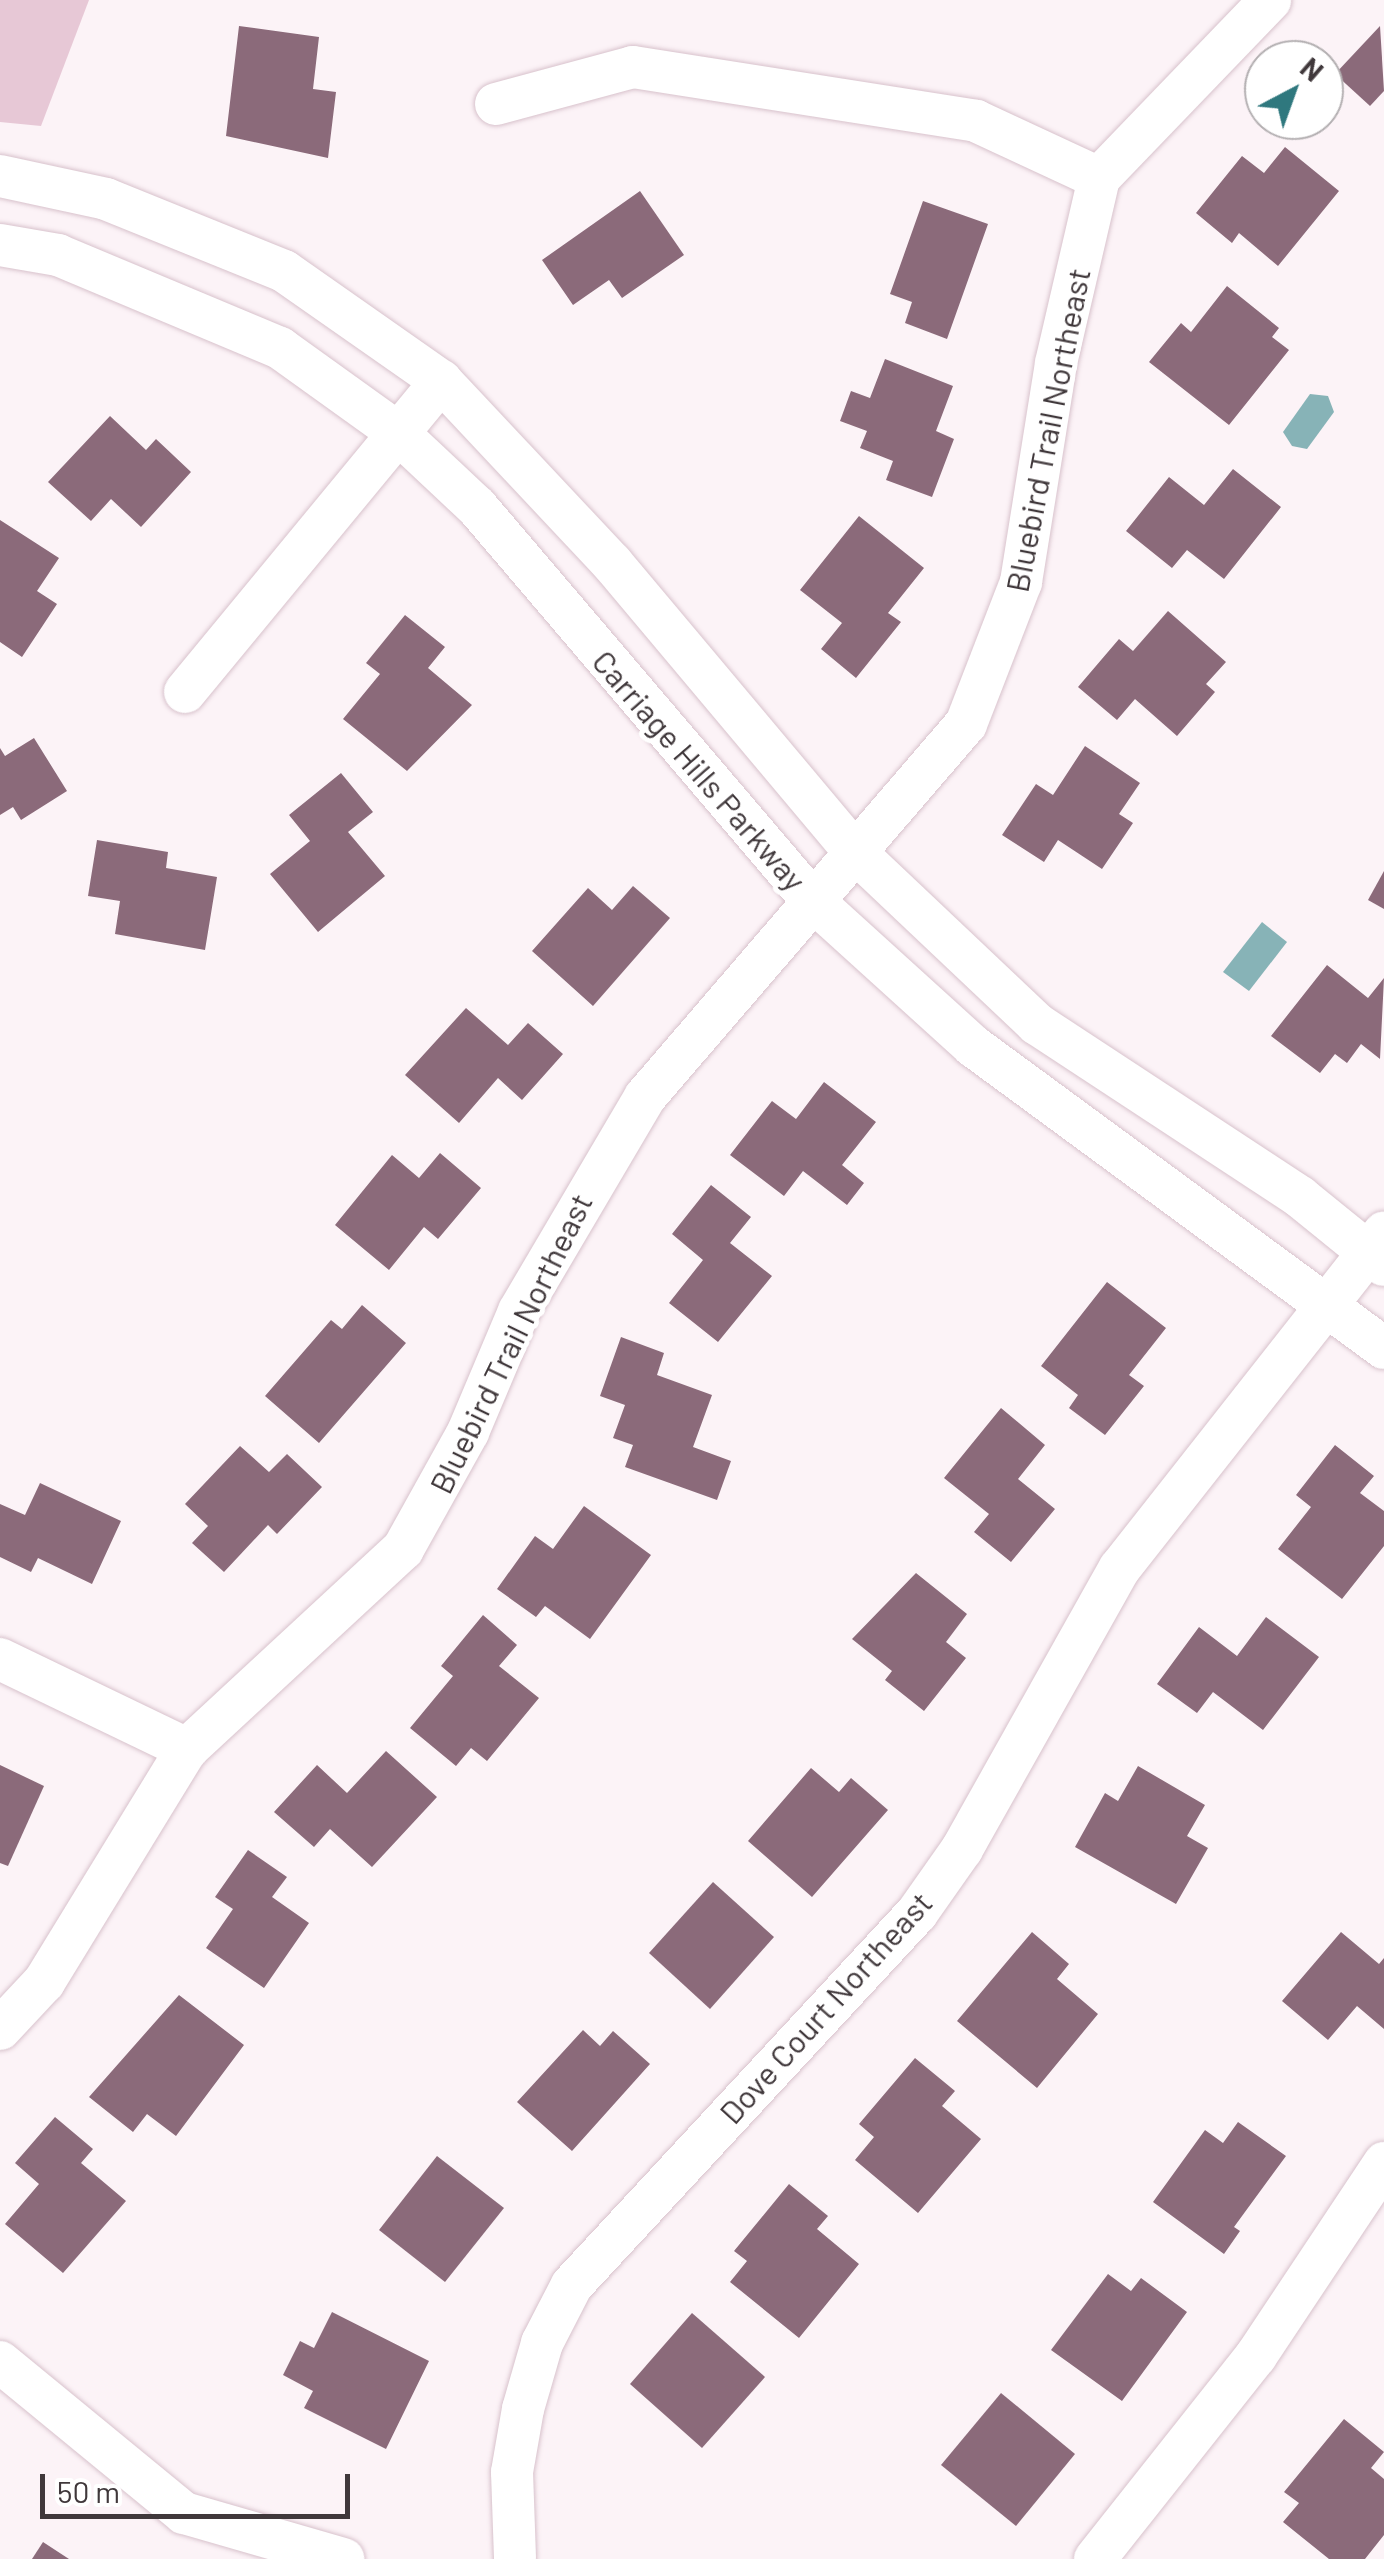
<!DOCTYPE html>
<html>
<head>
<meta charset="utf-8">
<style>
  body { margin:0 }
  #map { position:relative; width:1384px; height:2559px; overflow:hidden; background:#fcf3f7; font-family:Barlow,sans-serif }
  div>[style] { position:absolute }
  .green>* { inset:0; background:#e7c8d6 }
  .water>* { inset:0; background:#87b3b7 }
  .building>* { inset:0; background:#8b6a7a }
  .roads { filter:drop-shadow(0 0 2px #d8c2cc) drop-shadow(0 0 2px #d8c2cc) }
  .minor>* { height:42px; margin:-21px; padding:0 21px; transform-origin:21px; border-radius:21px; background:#fff }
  span { translate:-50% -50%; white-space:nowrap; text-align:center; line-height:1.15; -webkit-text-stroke:10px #fff; paint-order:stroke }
  .street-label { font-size:32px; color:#40383b }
  .north { position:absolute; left:1244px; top:40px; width:100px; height:100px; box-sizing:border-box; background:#fff; border:2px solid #b3afb1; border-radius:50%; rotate:41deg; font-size:28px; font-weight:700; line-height:40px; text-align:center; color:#40383b }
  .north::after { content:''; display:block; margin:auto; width:35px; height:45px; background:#2f787e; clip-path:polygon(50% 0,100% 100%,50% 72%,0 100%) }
  .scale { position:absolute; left:40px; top:2474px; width:310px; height:45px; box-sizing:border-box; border:5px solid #40383b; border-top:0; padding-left:12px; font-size:30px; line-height:35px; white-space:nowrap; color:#40383b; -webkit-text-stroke:8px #fff; paint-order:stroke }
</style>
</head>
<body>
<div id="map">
  <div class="green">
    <div style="clip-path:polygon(0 0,89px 0,41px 126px,0 122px)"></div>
  </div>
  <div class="water">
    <div style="clip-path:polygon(1310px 394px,1328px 396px,1334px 412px,1307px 449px,1292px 446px,1283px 432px)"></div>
    <div style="clip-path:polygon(1262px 922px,1287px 942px,1249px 991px,1223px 972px)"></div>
  </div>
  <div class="building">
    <div style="clip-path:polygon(239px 26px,319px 37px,313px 89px,336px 92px,328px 158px,226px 136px)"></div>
    <div style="clip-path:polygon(1380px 26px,1384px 91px,1370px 106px,1335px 74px)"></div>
    <div style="clip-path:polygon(1285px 147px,1339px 191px,1278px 266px,1239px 233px,1232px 243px,1196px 213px,1242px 156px,1264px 173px)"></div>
    <div style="clip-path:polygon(640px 191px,684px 255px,622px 298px,609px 280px,573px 305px,542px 260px)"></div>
    <div style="clip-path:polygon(923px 201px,988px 224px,947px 339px,905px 323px,912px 302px,890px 294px)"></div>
    <div style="clip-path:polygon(1227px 286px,1279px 328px,1272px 337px,1289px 350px,1229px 425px,1149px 362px,1181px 323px,1191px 332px)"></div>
    <div style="clip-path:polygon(885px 359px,953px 386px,936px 431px,954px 439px,932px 497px,886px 480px,893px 461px,860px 448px,867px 431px,840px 421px,851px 391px,870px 398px)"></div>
    <div style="clip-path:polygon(110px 416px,146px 450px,156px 439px,191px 472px,141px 527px,111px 499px,91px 521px,48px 482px)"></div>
    <div style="clip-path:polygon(1233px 469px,1281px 507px,1224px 579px,1187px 550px,1172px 568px,1126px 531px,1169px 477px,1204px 505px)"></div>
    <div style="clip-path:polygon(859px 516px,924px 568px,888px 613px,901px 622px,856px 678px,821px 649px,842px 623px,800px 590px)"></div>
    <div style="clip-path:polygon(0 520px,59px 558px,37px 591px,57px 604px,22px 657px,0 642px)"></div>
    <div style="clip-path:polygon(1168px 611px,1226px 662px,1206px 684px,1215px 692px,1177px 736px,1135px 699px,1117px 720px,1078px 687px,1119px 639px,1133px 651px)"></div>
    <div style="clip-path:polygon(405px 615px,445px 647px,428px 668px,472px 705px,407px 771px,343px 719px,380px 674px,366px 663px)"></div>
    <div style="clip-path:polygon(34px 738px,67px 791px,21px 820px,13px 807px,0 815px,0 748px,5px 756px)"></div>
    <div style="clip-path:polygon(1085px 746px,1140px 783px,1119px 814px,1133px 823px,1102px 869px,1058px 840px,1044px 862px,1002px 835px,1036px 784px,1053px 795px)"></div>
    <div style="clip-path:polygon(341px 773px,373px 812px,348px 832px,385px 876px,318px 932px,270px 874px,310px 841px,289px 815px)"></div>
    <div style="clip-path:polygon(97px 840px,168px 852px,166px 868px,217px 877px,205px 950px,115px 934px,120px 901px,88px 896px)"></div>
    <div style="clip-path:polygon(1384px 871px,1384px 909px,1368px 900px)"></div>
    <div style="clip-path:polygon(633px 886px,670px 918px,593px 1006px,532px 951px,588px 888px,612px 910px)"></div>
    <div style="clip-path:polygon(1327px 965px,1368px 998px,1384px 978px,1380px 1059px,1361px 1044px,1347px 1063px,1335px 1054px,1320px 1073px,1271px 1036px)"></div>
    <div style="clip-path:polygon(466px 1008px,508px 1045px,528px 1023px,563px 1054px,522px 1100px,498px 1078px,459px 1123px,405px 1075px)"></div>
    <div style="clip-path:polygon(824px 1082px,876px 1122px,842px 1165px,864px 1183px,847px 1205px,803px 1171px,784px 1196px,730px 1155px,772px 1101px,796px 1119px)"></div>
    <div style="clip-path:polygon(440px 1153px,481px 1188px,438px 1239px,424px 1227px,389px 1270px,335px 1225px,392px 1155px,419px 1178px)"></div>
    <div style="clip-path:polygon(711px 1185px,751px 1217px,730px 1243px,772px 1276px,718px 1342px,669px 1303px,703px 1260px,672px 1234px)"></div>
    <div style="clip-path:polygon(1107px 1282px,1166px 1328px,1129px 1375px,1144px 1386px,1105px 1435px,1069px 1408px,1078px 1395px,1041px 1366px)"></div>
    <div style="clip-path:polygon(362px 1305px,406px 1343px,319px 1443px,265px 1396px,331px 1320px,342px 1329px)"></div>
    <div style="clip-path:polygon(621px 1337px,664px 1353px,657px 1375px,712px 1395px,693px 1447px,731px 1461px,717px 1500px,625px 1467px,633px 1445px,613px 1438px,625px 1405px,600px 1396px)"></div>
    <div style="clip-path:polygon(1001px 1408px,1045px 1445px,1018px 1479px,1055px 1509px,1011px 1562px,974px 1532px,989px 1514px,944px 1478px)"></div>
    <div style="clip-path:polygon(1335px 1445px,1374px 1476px,1360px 1493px,1384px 1511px,1384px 1546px,1342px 1599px,1278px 1549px,1311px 1507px,1296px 1495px)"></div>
    <div style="clip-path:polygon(240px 1446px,269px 1472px,287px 1454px,322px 1487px,277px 1534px,268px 1525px,224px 1572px,192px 1543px,208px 1526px,185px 1504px)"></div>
    <div style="clip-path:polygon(40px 1483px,121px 1521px,92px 1584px,38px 1558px,31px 1572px,0 1557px,0 1504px,25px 1515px)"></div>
    <div style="clip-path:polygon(584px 1506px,651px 1555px,590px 1639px,545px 1606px,536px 1617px,497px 1589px,535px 1536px,553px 1549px)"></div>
    <div style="clip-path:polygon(916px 1573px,967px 1614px,946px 1642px,966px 1658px,924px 1711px,885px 1680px,892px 1671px,852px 1639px)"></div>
    <div style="clip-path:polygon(483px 1615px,517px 1645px,499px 1666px,539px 1698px,487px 1761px,471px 1748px,456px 1766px,410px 1728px,453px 1676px,441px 1666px)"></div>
    <div style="clip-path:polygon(1266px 1617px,1319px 1657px,1263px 1730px,1213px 1692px,1197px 1713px,1157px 1684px,1199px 1627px,1237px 1656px)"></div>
    <div style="clip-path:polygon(386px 1751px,437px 1797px,372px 1867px,330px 1829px,314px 1847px,274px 1812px,317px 1765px,347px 1793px)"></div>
    <div style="clip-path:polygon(0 1765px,44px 1786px,8px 1866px,0 1863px)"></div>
    <div style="clip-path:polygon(1138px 1766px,1205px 1805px,1187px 1836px,1208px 1848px,1176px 1904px,1075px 1847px,1105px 1793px,1118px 1801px)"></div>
    <div style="clip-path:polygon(811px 1768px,839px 1792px,851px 1778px,888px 1810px,812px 1897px,748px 1841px)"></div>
    <div style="clip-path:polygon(248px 1850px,287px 1877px,272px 1897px,309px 1923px,264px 1988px,206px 1948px,233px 1909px,215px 1897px)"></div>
    <div style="clip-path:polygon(713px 1882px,774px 1937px,710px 2009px,649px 1953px)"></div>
    <div style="clip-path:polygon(1032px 1932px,1069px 1964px,1057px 1979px,1098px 2014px,1037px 2088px,957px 2021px)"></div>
    <div style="clip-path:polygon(1341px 1932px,1379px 1964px,1384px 1958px,1384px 2029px,1357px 2006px,1328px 2040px,1282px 2001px)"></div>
    <div style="clip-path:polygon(179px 1995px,244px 2045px,176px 2136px,147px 2114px,133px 2132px,89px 2097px)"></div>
    <div style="clip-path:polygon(583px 2030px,600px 2046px,613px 2031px,650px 2064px,572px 2151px,517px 2102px)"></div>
    <div style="clip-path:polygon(915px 2058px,955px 2091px,942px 2106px,981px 2139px,918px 2213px,855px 2160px,874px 2137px,859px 2124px)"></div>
    <div style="clip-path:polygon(55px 2117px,93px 2149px,81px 2163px,126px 2201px,63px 2273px,5px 2224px,39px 2184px,15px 2163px)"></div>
    <div style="clip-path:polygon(1238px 2122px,1286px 2156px,1234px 2227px,1240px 2231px,1224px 2254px,1153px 2202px,1205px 2130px,1223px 2143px)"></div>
    <div style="clip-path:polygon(437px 2156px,504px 2208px,445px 2282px,379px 2230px)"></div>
    <div style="clip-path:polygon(789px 2184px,828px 2216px,817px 2229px,859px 2264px,799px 2338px,730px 2282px,747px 2261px,734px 2251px)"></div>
    <div style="clip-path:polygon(1108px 2274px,1131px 2291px,1141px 2278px,1187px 2312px,1122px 2401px,1051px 2350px)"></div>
    <div style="clip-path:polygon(332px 2312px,429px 2361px,386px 2449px,304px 2408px,313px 2391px,283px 2375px,300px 2341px,314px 2348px)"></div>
    <div style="clip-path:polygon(692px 2313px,765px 2377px,702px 2448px,630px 2384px)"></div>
    <div style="clip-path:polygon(1001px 2393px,1075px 2454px,1016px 2526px,941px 2465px)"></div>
    <div style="clip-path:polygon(1344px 2419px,1384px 2452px,1371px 2468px,1384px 2479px,1384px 2535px,1365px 2559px,1329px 2559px,1283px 2522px,1299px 2503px,1284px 2492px)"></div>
    <div style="clip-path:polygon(43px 2542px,69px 2559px,32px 2559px)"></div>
  </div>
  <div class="roads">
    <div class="minor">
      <div style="left:496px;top:104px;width:142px;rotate:-15.1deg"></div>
      <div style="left:633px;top:67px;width:347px;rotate:8.9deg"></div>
      <div style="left:976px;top:121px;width:136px;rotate:24.9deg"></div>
      <div style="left:0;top:176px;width:108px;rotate:12.2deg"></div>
      <div style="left:106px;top:199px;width:192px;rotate:22deg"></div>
      <div style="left:284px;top:271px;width:192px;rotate:35deg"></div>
      <div style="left:441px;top:381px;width:250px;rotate:46.8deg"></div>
      <div style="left:612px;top:563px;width:375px;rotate:50deg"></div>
      <div style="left:853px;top:850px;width:253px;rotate:43.4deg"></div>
      <div style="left:1037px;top:1024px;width:315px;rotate:33.3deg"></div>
      <div style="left:1300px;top:1197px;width:108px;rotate:39deg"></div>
      <div style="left:0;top:245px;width:59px;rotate:9.8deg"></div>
      <div style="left:58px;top:255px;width:241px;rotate:22.7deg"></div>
      <div style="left:280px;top:348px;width:144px;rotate:35.7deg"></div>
      <div style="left:397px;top:432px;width:110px;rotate:43.2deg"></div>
      <div style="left:477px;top:507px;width:515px;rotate:49.57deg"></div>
      <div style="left:811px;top:899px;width:219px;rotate:42.2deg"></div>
      <div style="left:973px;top:1046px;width:510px;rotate:36.31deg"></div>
      <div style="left:185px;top:692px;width:403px;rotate:-50.5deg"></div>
      <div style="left:0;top:1659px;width:208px;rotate:25.7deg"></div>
      <div style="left:0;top:2029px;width:64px;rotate:-46.9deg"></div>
      <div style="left:44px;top:1982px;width:273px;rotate:-58.5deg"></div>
      <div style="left:187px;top:1749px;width:294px;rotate:-42.8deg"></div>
      <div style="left:403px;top:1549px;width:134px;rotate:-60.9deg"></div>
      <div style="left:468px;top:1432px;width:131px;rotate:-67.1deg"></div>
      <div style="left:519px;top:1311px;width:248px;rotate:-59.5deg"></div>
      <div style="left:645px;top:1097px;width:492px;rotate:-49.3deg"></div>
      <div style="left:966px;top:724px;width:152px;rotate:-68.8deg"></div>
      <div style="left:1021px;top:582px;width:222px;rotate:-80.9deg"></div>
      <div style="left:1056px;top:363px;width:190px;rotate:-76.9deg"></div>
      <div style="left:1099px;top:178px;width:247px;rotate:-46.1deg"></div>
      <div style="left:0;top:2362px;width:238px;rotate:39.4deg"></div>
      <div style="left:184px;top:2513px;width:166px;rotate:16.1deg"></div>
      <div style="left:515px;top:2558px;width:86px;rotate:-92deg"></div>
      <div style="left:512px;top:2472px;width:64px;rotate:-80.1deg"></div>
      <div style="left:523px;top:2409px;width:69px;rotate:-73.9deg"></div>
      <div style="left:542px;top:2343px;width:65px;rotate:-62.7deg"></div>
      <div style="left:572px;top:2285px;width:507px;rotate:-47.16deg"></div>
      <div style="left:917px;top:1913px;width:78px;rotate:-54.9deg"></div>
      <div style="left:962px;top:1849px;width:322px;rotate:-60.7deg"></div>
      <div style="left:1120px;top:1568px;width:427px;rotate:-51.8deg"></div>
      <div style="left:1095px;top:2559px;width:259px;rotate:-51.6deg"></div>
      <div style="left:1256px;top:2356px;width:232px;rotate:-56.4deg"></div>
    </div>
  </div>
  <div class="street-label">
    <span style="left:1047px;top:430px;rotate:-79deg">Bluebird Trail Northeast</span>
    <span style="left:700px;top:770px;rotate:49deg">Carriage Hills Parkway</span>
    <span style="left:510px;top:1343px;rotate:-64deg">Bluebird Trail Northeast</span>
    <span style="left:825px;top:2007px;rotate:-48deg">Dove Court Northeast</span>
  </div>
  <div class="north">N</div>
  <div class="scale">50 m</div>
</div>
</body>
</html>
